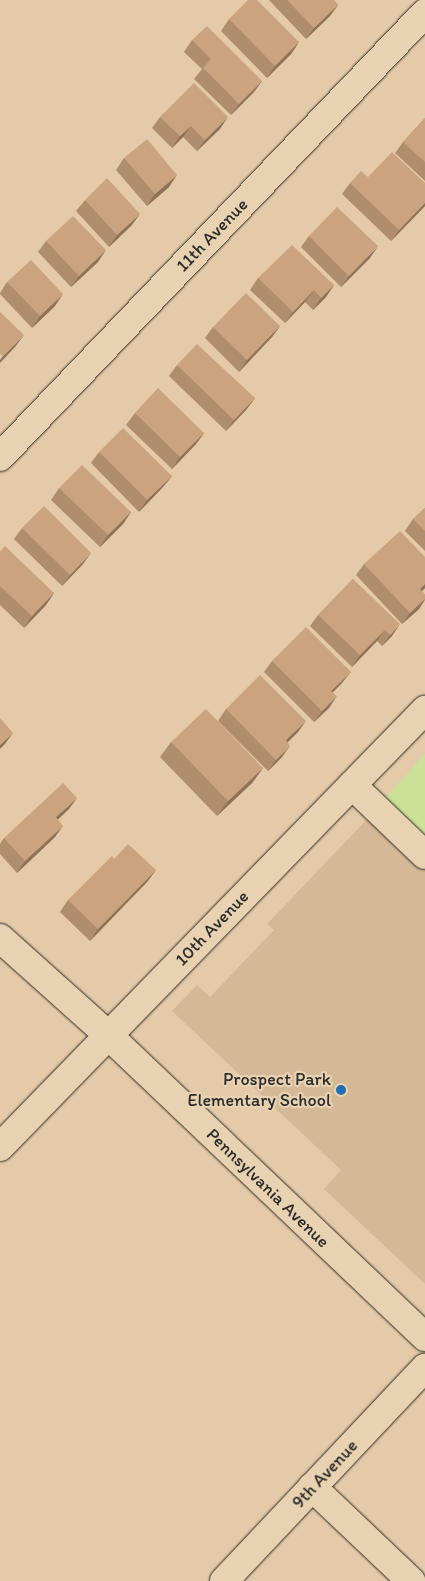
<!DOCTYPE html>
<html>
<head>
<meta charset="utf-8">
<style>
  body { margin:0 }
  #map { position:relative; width:425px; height:1581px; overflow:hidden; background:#e4caa8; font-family:Itim,sans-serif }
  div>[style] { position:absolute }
  .built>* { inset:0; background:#d5b997 }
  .green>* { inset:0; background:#cbe197 }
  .roads { filter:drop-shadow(0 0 1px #2b2b2b) drop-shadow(0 0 1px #2b2b2b) }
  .minor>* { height:28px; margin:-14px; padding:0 14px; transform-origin:14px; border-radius:14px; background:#e8d2b1 }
  .wall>* { inset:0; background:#af8d6d }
  .shaded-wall>* { inset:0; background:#8e7359 }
  .building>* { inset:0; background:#cba47f }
  .dots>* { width:14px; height:14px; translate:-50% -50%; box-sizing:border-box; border:2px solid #e8d2b1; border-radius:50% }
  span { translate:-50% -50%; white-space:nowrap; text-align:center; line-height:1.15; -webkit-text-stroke:4.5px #e8d2b1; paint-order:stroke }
  .street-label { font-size:18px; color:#2b2b2b }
  .poi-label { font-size:18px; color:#2b2b2b }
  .right { translate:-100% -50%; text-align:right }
</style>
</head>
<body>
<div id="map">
  <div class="built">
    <div style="clip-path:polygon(372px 814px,425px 865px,425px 1284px,324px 1189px,341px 1170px,172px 1011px,197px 985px,210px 997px,274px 930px,267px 924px)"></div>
  </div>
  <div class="green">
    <div style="clip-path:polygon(425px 754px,425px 839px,384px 799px)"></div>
  </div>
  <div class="roads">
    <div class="minor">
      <div style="left:0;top:457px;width:615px;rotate:-46.25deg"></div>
      <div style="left:352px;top:785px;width:101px;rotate:43.8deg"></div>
      <div style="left:0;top:938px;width:145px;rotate:41.9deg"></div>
      <div style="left:108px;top:1035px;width:438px;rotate:43.6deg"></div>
      <div style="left:0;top:1147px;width:610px;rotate:-45.8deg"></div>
      <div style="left:312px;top:1487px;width:137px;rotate:43.5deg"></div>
      <div style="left:224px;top:1581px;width:293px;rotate:-46.7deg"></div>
    </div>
  </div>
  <div class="wall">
    <div style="clip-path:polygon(269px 0,334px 0,338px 5px,330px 16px,306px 39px)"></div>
    <div style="clip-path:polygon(229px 19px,299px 42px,291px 54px,267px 78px,221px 31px)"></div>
    <div style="clip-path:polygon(192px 40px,262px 81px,254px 92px,231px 115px,194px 79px,202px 69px,184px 52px)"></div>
    <div style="clip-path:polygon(160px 117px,220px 129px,197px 151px,183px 137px,172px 148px,152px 128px)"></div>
    <div style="clip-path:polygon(425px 118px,425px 181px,395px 153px,403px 142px)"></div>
    <div style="clip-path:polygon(124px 158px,169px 187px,147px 206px,116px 170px)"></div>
    <div style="clip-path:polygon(368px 177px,425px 183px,425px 206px,391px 241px,342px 194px,350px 183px)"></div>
    <div style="clip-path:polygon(85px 200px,132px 225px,109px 247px,76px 211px)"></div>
    <div style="clip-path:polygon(309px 236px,370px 258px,341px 287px,301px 247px)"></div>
    <div style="clip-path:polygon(46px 241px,98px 262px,71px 287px,38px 252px)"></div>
    <div style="clip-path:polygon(258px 278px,334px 285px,326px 297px,313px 310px,305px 302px,285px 323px,250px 290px)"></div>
    <div style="clip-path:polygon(7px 282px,55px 306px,32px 328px,0 294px,0 293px)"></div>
    <div style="clip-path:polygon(280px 326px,272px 337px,239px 372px,205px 338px,213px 327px)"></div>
    <div style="clip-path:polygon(177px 365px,255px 398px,246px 410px,226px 431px,169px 376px)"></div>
    <div style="clip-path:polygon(135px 413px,204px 433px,196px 444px,172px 469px,126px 425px)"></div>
    <div style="clip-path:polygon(99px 452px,172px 476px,163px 487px,139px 512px,91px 463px)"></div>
    <div style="clip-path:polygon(59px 488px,131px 512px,123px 524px,100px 547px,51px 500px)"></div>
    <div style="clip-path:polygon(425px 508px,425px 551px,405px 531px,413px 519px)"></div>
    <div style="clip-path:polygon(22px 528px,83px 564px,62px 586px,14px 539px)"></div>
    <div style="clip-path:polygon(0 552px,54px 593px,46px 605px,24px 628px,0 605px)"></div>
    <div style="clip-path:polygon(425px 557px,425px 588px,422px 591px,425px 595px,425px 600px,419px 609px,402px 624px,356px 575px,364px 564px)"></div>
    <div style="clip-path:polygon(353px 579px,392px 636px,382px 646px,377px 641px,352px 667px,310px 626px,318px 615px)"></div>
    <div style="clip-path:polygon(272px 661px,342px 683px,333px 692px,329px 708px,314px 722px,264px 672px)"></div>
    <div style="clip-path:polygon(226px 709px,298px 732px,287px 742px,282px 757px,268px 771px,218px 721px)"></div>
    <div style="clip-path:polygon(171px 742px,263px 768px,252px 783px,217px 816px,160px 757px)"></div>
    <div style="clip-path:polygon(69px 809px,58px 819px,55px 837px,17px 873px,0 854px,0 844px,4px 838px)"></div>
    <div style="clip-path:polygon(114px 859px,156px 870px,147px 882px,90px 941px,60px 912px,68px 900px)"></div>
  </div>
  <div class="shaded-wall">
    <div style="clip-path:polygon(338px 5px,330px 16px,306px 39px,314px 28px)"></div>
    <div style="clip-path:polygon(299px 42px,291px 54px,267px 78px,275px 66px)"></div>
    <div style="clip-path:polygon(262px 81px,254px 92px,231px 115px,239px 104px)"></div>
    <div style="clip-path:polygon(228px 117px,220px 129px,197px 151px,205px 140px)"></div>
    <div style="clip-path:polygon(191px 126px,183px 137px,172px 148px,180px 136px)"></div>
    <div style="clip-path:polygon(177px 175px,169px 187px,147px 206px,155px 194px)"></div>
    <div style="clip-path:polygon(425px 203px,425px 206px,391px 241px,399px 230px)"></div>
    <div style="clip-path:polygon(140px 214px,132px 225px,109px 247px,117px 235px)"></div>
    <div style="clip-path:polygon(378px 246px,370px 258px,341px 287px,349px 276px)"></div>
    <div style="clip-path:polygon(106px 250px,98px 262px,71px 287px,79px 276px)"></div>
    <div style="clip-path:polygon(334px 285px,326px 297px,313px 310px,321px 298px)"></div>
    <div style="clip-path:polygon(314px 290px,305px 302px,285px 323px,293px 312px)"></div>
    <div style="clip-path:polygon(63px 294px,55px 306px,32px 328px,40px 316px)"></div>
    <div style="clip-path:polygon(280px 326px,272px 337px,239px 372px,247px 360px)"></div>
    <div style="clip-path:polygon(24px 335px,15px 347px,0 363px,0 360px,3px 356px)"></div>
    <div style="clip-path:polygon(255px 398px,246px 410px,226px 431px,234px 420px)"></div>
    <div style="clip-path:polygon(204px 433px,196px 444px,172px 469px,180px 457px)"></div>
    <div style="clip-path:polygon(172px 476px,163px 487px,139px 512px,147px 500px)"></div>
    <div style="clip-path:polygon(131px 512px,123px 524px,100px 547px,108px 535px)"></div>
    <div style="clip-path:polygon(91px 553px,83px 564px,62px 586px,70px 575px)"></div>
    <div style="clip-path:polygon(425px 584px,425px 588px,412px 601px,420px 589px)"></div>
    <div style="clip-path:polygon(54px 593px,46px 605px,24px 628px,32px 616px)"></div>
    <div style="clip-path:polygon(425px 599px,419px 609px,402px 624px,410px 613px)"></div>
    <div style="clip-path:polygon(400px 624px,392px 636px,382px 646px,390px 635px)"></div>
    <div style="clip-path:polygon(385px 630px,377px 641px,352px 667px,360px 655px)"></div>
    <div style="clip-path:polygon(351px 672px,342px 683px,323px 702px,331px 691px)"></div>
    <div style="clip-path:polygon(337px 696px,329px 708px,314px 722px,322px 711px)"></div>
    <div style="clip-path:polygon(306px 721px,298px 732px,278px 752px,286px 740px)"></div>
    <div style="clip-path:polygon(13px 733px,5px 744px,0 749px,0 745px)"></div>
    <div style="clip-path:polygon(290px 746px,282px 757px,268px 771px,276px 760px)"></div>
    <div style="clip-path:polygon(263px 768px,252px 783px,217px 816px,228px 801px)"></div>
    <div style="clip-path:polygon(77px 798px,69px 809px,48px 829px,56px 817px)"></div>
    <div style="clip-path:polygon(63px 826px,55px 837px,17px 873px,25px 861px)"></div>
    <div style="clip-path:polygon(156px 870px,147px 882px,90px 941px,98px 929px)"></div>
  </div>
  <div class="building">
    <div style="clip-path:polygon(248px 0,257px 0,299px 42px,275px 66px,229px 19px)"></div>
    <div style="clip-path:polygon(287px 0,334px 0,338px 5px,314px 28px)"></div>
    <div style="clip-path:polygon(207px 26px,262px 81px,239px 104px,203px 68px,211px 59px,192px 40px)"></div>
    <div style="clip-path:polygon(194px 83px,228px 117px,205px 140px,191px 126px,180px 136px,160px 117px)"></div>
    <div style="clip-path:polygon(425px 118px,425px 162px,403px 142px)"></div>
    <div style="clip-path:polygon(147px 139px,177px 175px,155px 194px,124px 158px)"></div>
    <div style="clip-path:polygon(392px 152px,425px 183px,425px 203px,399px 230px,350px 183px,361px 171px,368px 177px)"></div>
    <div style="clip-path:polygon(107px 178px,140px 214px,117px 235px,85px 200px)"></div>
    <div style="clip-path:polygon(337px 207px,378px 246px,349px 276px,309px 236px)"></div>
    <div style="clip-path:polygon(73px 216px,106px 250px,79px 276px,46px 241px)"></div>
    <div style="clip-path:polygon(292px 245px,334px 285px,321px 298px,314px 290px,293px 312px,258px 278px)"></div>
    <div style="clip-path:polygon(31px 260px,63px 294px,40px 316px,7px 282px)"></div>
    <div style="clip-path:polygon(246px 293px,280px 326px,247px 360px,213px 327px)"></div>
    <div style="clip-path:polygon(0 312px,24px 335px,3px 356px,0 354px)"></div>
    <div style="clip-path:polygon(197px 344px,255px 398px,234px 420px,177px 365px)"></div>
    <div style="clip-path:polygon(158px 388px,204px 433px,180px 457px,135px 413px)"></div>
    <div style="clip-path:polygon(123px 428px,172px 476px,147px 500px,99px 452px)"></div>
    <div style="clip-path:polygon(82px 465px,131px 512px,108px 535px,59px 488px)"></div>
    <div style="clip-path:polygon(44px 506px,91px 553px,70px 575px,22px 528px)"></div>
    <div style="clip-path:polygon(425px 508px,425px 531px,413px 519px)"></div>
    <div style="clip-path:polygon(400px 531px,425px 557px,425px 584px,420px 589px,425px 595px,425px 599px,410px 613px,364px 564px)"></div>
    <div style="clip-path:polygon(5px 546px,54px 593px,32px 616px,0 586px,0 552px)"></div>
    <div style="clip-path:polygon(353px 579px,400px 624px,390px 635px,385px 630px,360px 655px,318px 615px)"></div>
    <div style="clip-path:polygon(306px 627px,351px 672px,331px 691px,337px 696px,322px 711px,272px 661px)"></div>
    <div style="clip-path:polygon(260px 675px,306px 721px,286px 740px,290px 746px,276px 760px,226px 709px)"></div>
    <div style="clip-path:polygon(206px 709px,263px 768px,228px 801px,171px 742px)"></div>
    <div style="clip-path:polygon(0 718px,13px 733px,0 745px)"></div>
    <div style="clip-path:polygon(63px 783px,77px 798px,56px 817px,63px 826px,25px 861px,4px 838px)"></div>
    <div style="clip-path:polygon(128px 844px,156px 870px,98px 929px,68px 900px,112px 856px,114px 859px)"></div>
  </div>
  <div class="dots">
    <div style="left:341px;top:1090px;background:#1f6fb2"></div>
  </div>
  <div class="street-label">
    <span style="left:212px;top:235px;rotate:-46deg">11th Avenue</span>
    <span style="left:212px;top:928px;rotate:-46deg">10th Avenue</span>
    <span style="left:268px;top:1188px;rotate:44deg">Pennsylvania Avenue</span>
    <span style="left:325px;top:1474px;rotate:-47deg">9th Avenue</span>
  </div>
  <div class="poi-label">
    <span class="right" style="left:331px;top:1090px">Prospect Park<br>Elementary School</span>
  </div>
</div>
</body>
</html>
